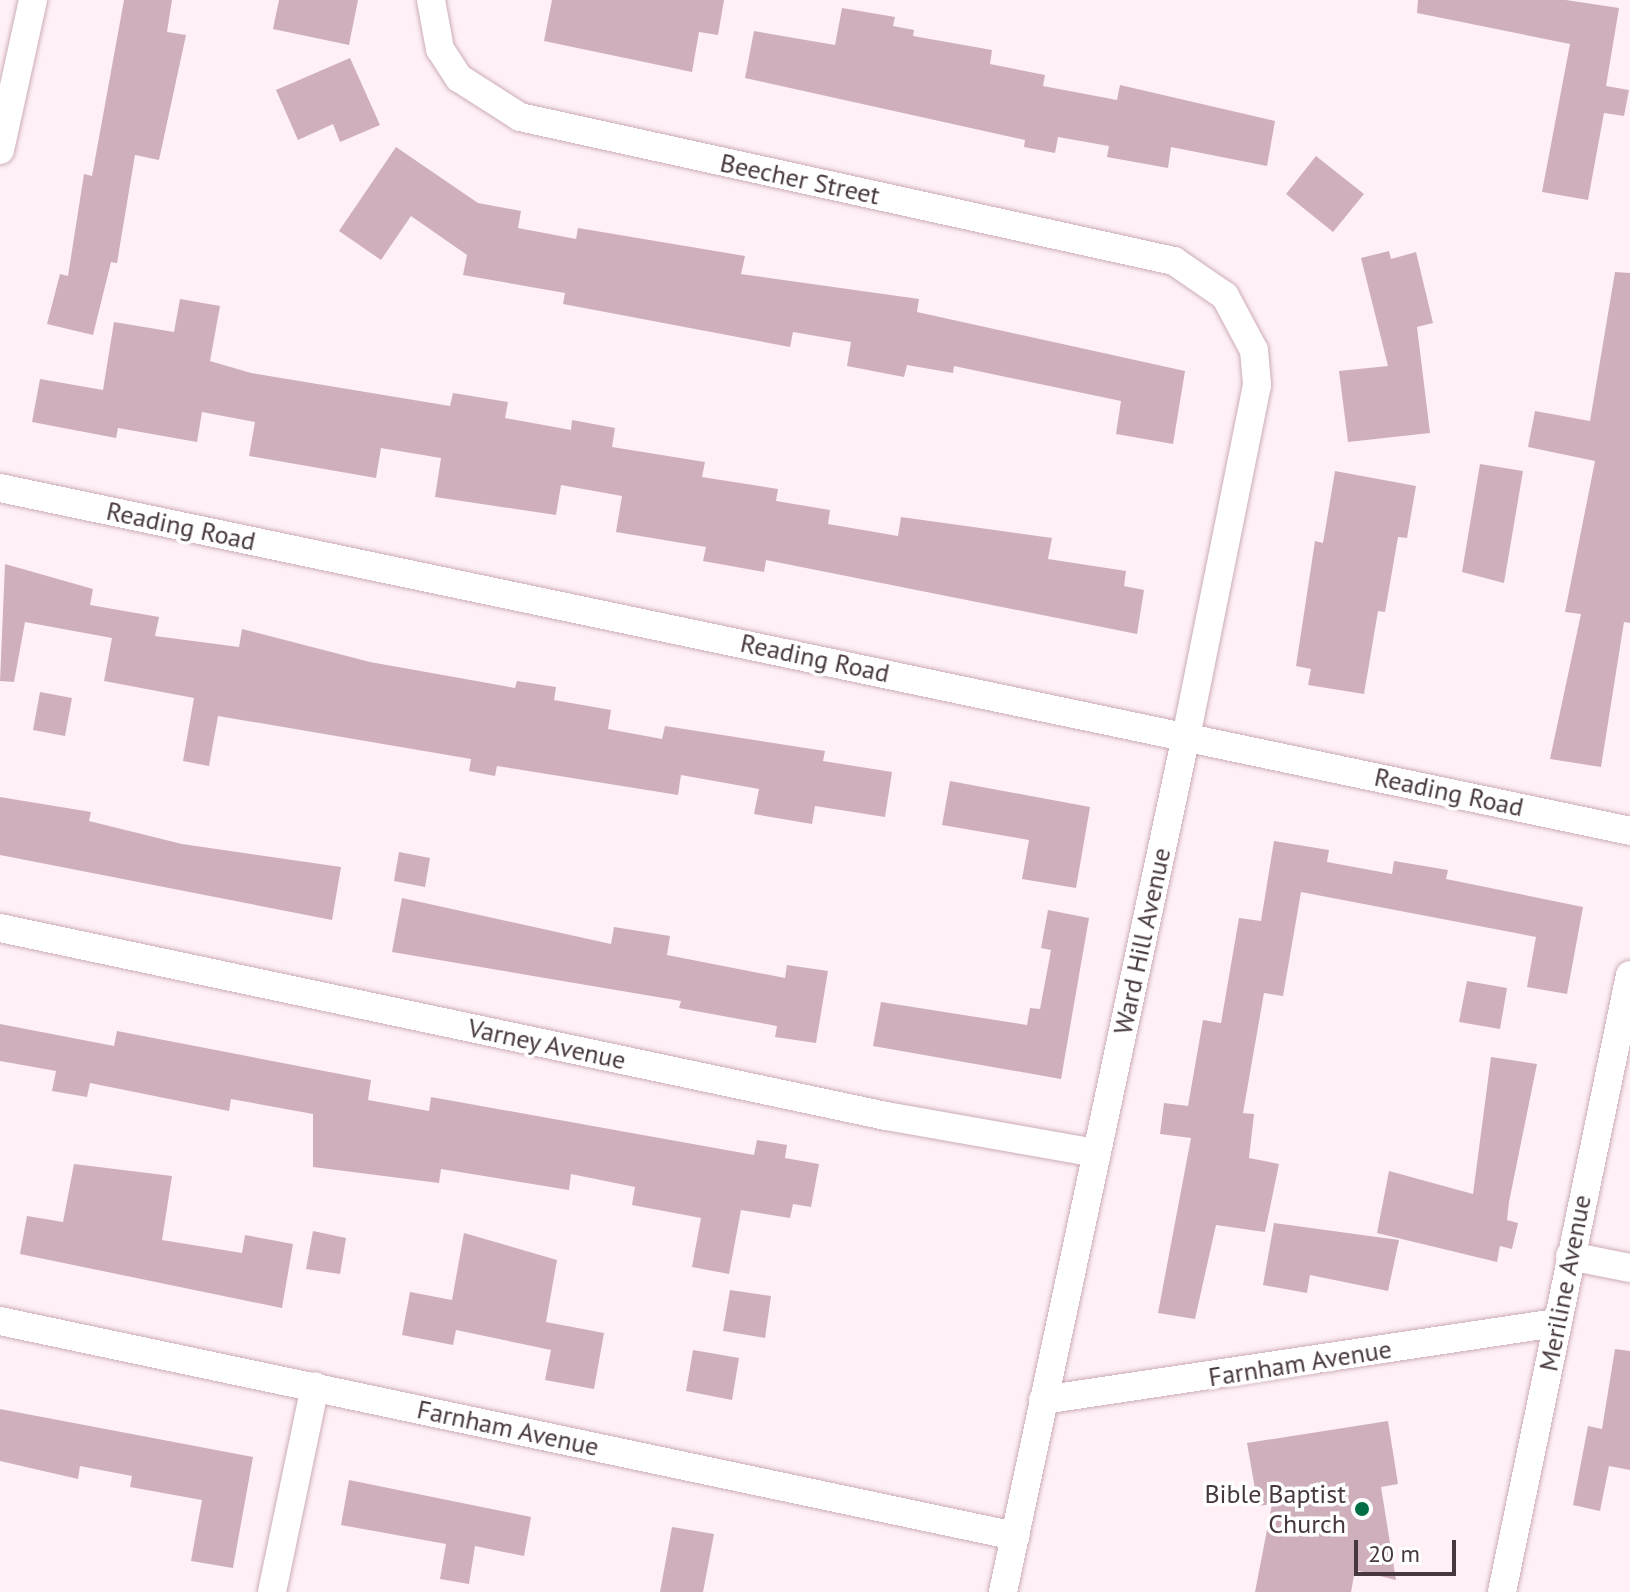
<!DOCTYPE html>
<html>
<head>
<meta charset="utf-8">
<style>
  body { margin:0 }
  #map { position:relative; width:1630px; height:1592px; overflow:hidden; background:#fef0f6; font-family:"PT Sans",sans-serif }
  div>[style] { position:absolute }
  .building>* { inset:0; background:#d0afbd }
  .roads { filter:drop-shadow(0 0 2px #ccabb9) drop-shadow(0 0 2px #ccabb9) }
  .street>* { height:28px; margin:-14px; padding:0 14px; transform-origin:14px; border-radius:14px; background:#fff }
  .dots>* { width:22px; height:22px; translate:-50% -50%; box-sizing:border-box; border:4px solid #fff; border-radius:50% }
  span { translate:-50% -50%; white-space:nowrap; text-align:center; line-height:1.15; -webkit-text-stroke:7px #fff; paint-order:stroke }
  .street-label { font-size:26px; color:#46383e }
  .poi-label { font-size:26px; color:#46383e }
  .right { translate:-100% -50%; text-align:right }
  .scale { position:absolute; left:1354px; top:1540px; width:102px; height:36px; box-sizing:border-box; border:4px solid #46383e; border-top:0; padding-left:10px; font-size:24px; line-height:28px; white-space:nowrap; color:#46383e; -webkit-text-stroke:6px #fff; paint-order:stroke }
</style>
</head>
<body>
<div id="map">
  <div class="building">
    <div style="clip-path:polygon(124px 0,172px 0,167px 32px,186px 35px,159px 160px,135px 155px,117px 263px,111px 262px,93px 335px,47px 324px,60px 274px,68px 276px,84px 174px,92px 176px)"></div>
    <div style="clip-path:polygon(279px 0,358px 0,349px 45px,273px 29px)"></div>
    <div style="clip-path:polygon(552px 0,724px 0,718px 35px,699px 32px,692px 72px,544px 41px)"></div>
    <div style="clip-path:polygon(1418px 0,1566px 0,1619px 8px,1606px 86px,1629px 90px,1624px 116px,1604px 113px,1588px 200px,1542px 192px,1570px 44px,1417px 13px)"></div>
    <div style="clip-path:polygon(842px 8px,895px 17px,893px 26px,914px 30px,913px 36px,992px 50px,990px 64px,1045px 75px,1043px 86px,1117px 100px,1120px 85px,1275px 121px,1267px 166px,1171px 147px,1168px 168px,1107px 157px,1109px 146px,1058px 137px,1055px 153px,1024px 147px,1025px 140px,745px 78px,754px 31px,835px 45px)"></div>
    <div style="clip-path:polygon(350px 58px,380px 125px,340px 142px,333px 124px,298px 140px,276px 90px)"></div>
    <div style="clip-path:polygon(396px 147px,478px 203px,521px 211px,518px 228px,576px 239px,578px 228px,745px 256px,741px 274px,919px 299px,917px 312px,1185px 371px,1173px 444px,1116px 434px,1121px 401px,954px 366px,953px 373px,907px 365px,904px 377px,847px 366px,851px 342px,793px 332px,790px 347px,563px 304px,565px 293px,463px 275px,467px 255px,411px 216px,381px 260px,339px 231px)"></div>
    <div style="clip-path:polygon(1316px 156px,1364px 194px,1333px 232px,1286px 194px)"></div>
    <div style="clip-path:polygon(1389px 251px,1391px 259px,1416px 252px,1433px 323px,1417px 327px,1430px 433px,1348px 442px,1339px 371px,1388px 366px,1361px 258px)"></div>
    <div style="clip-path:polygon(1615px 272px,1630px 273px,1630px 623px,1624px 622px,1601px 767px,1550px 759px,1581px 614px,1565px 612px,1595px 461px,1528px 447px,1535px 411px,1590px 421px)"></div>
    <div style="clip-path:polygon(180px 299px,220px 306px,210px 361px,251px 373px,450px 406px,453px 393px,508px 402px,505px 418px,571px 430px,572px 420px,615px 428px,612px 447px,705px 462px,702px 477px,778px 489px,776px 501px,830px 510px,828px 524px,898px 536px,901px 517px,1052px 538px,1048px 559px,1126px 571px,1124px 586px,1144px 590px,1137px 634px,766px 560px,764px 572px,703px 561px,706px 547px,616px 532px,622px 496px,561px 485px,556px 515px,435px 497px,441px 458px,381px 448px,376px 478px,249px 456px,255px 422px,202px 412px,197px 442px,118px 428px,116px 438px,32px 422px,40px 379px,103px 390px,114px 322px,174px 332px)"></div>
    <div style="clip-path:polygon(1480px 464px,1523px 471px,1504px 583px,1462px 572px)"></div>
    <div style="clip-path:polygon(1335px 471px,1416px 486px,1407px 538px,1398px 537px,1385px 612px,1378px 611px,1364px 694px,1308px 685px,1311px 669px,1296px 666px,1315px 541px,1323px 543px)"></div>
    <div style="clip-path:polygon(5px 564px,93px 589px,90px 605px,159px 617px,155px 636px,239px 647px,242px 629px,370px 662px,515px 688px,517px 681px,556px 687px,554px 700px,611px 710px,608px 729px,662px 739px,665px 726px,825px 751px,823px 761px,892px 772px,885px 817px,815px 806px,812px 824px,754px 814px,759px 789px,681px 775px,678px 795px,497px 766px,495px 776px,469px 771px,471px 759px,218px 716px,209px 766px,183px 761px,194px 698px,104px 681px,112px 638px,25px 622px,14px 682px,0 681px)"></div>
    <div style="clip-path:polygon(40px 692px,72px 698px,65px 736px,33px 730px)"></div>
    <div style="clip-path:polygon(950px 781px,1090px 807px,1076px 888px,1022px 879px,1029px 840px,942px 825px)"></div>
    <div style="clip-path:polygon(0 797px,91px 812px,89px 821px,182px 844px,341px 867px,332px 920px,0 855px)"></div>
    <div style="clip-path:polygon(1274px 841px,1329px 850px,1327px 862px,1392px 874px,1394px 861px,1448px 870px,1446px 879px,1583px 907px,1567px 994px,1527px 987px,1536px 937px,1301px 892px,1283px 996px,1264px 993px,1243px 1113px,1254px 1114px,1249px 1158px,1279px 1164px,1265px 1232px,1216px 1225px,1195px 1319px,1158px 1313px,1191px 1138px,1160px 1134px,1164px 1103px,1188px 1106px,1203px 1020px,1221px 1023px,1239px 918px,1261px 921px)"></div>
    <div style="clip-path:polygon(399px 852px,430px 858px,425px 887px,394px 881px)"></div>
    <div style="clip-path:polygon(402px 898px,611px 944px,614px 927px,670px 936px,667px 955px,785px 978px,787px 965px,828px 971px,816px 1043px,775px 1037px,777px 1026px,679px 1008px,681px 1001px,392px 952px)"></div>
    <div style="clip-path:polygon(1048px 910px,1089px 918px,1061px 1079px,873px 1046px,881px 1002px,1027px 1025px,1030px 1008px,1040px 1009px,1051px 950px,1041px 948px)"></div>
    <div style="clip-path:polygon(1467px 981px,1507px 988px,1500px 1029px,1459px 1022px)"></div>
    <div style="clip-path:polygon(0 1024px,114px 1046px,117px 1031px,371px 1080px,368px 1100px,429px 1111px,431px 1097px,754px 1155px,757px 1140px,787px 1145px,785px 1158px,819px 1164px,811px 1207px,793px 1204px,790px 1218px,741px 1210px,729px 1274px,692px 1267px,701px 1218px,632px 1205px,635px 1187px,571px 1174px,569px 1190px,441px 1169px,439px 1183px,313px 1167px,313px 1114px,231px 1099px,229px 1111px,90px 1083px,87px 1097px,52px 1091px,56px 1071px,0 1061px)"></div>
    <div style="clip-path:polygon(1491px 1057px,1537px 1064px,1509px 1202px,1507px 1220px,1518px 1223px,1512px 1249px,1500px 1246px,1497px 1262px,1377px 1233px,1389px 1171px,1473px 1194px)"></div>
    <div style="clip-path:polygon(74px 1164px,172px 1176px,162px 1240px,242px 1253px,245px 1235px,293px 1244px,282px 1308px,20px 1254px,27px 1216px,63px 1222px)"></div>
    <div style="clip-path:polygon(1274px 1223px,1399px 1240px,1388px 1291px,1310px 1275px,1307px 1293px,1263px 1285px)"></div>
    <div style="clip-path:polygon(313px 1231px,346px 1238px,340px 1274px,306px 1269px)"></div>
    <div style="clip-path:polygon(464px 1233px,557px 1260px,546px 1322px,604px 1333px,594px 1389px,545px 1380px,551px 1350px,456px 1330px,453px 1345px,402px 1335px,410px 1292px,452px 1300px)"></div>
    <div style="clip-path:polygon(730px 1290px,771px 1296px,765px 1338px,723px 1331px)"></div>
    <div style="clip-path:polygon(1615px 1349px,1630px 1351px,1630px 1470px,1609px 1466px,1600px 1511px,1573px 1505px,1588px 1426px,1602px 1429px)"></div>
    <div style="clip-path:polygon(693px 1350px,739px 1358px,732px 1400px,686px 1391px)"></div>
    <div style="clip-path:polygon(0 1409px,253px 1457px,233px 1568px,191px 1561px,202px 1500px,130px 1487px,132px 1476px,80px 1466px,78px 1479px,0 1461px)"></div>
    <div style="clip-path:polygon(1388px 1421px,1398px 1484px,1381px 1487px,1396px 1580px,1355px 1570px,1351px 1592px,1255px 1592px,1272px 1504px,1258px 1506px,1247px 1443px)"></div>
    <div style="clip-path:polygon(349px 1480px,531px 1517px,524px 1556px,475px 1546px,469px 1584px,440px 1579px,446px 1544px,341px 1525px)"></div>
    <div style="clip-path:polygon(672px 1527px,714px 1534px,703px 1592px,660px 1592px)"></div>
  </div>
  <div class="roads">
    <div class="street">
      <div style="left:431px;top:0;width:50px;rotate:79.6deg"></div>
      <div style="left:440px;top:49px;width:35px;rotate:57deg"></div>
      <div style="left:459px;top:78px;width:72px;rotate:32.6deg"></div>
      <div style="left:520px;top:117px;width:670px;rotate:12.42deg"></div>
      <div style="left:1174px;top:261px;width:62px;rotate:34.5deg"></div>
      <div style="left:1225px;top:296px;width:61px;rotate:61.8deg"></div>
      <div style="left:1254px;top:350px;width:35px;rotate:85deg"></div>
      <div style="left:1257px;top:385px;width:358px;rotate:101.4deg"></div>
      <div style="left:1186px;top:736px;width:875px;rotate:102.07deg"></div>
      <div style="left:0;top:150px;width:154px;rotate:-77.6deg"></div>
      <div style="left:0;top:488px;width:1666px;rotate:11.88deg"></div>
      <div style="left:0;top:928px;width:906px;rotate:11.98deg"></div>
      <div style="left:886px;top:1116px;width:212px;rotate:10deg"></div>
      <div style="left:1570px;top:1256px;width:61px;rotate:11.3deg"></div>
      <div style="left:0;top:1321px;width:1038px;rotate:11.96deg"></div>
      <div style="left:1043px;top:1400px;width:519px;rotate:-8.54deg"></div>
      <div style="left:272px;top:1592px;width:210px;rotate:-78.2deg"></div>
      <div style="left:1502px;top:1592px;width:630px;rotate:-78.28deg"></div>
    </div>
  </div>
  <div class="dots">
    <div style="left:1362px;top:1509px;background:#006d45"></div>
  </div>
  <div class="street-label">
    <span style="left:800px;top:179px;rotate:12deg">Beecher Street</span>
    <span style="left:181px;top:526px;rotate:12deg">Reading Road</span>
    <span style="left:815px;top:658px;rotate:12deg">Reading Road</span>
    <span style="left:1449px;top:792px;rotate:12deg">Reading Road</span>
    <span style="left:1142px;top:941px;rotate:-78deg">Ward Hill Avenue</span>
    <span style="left:547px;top:1044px;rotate:12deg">Varney Avenue</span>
    <span style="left:1565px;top:1283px;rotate:-79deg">Meriline Avenue</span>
    <span style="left:1300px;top:1363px;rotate:-9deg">Farnham Avenue</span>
    <span style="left:508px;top:1428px;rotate:12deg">Farnham Avenue</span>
  </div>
  <div class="poi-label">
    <span class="right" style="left:1346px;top:1509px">Bible Baptist<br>Church</span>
  </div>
  <div class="scale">20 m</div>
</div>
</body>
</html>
